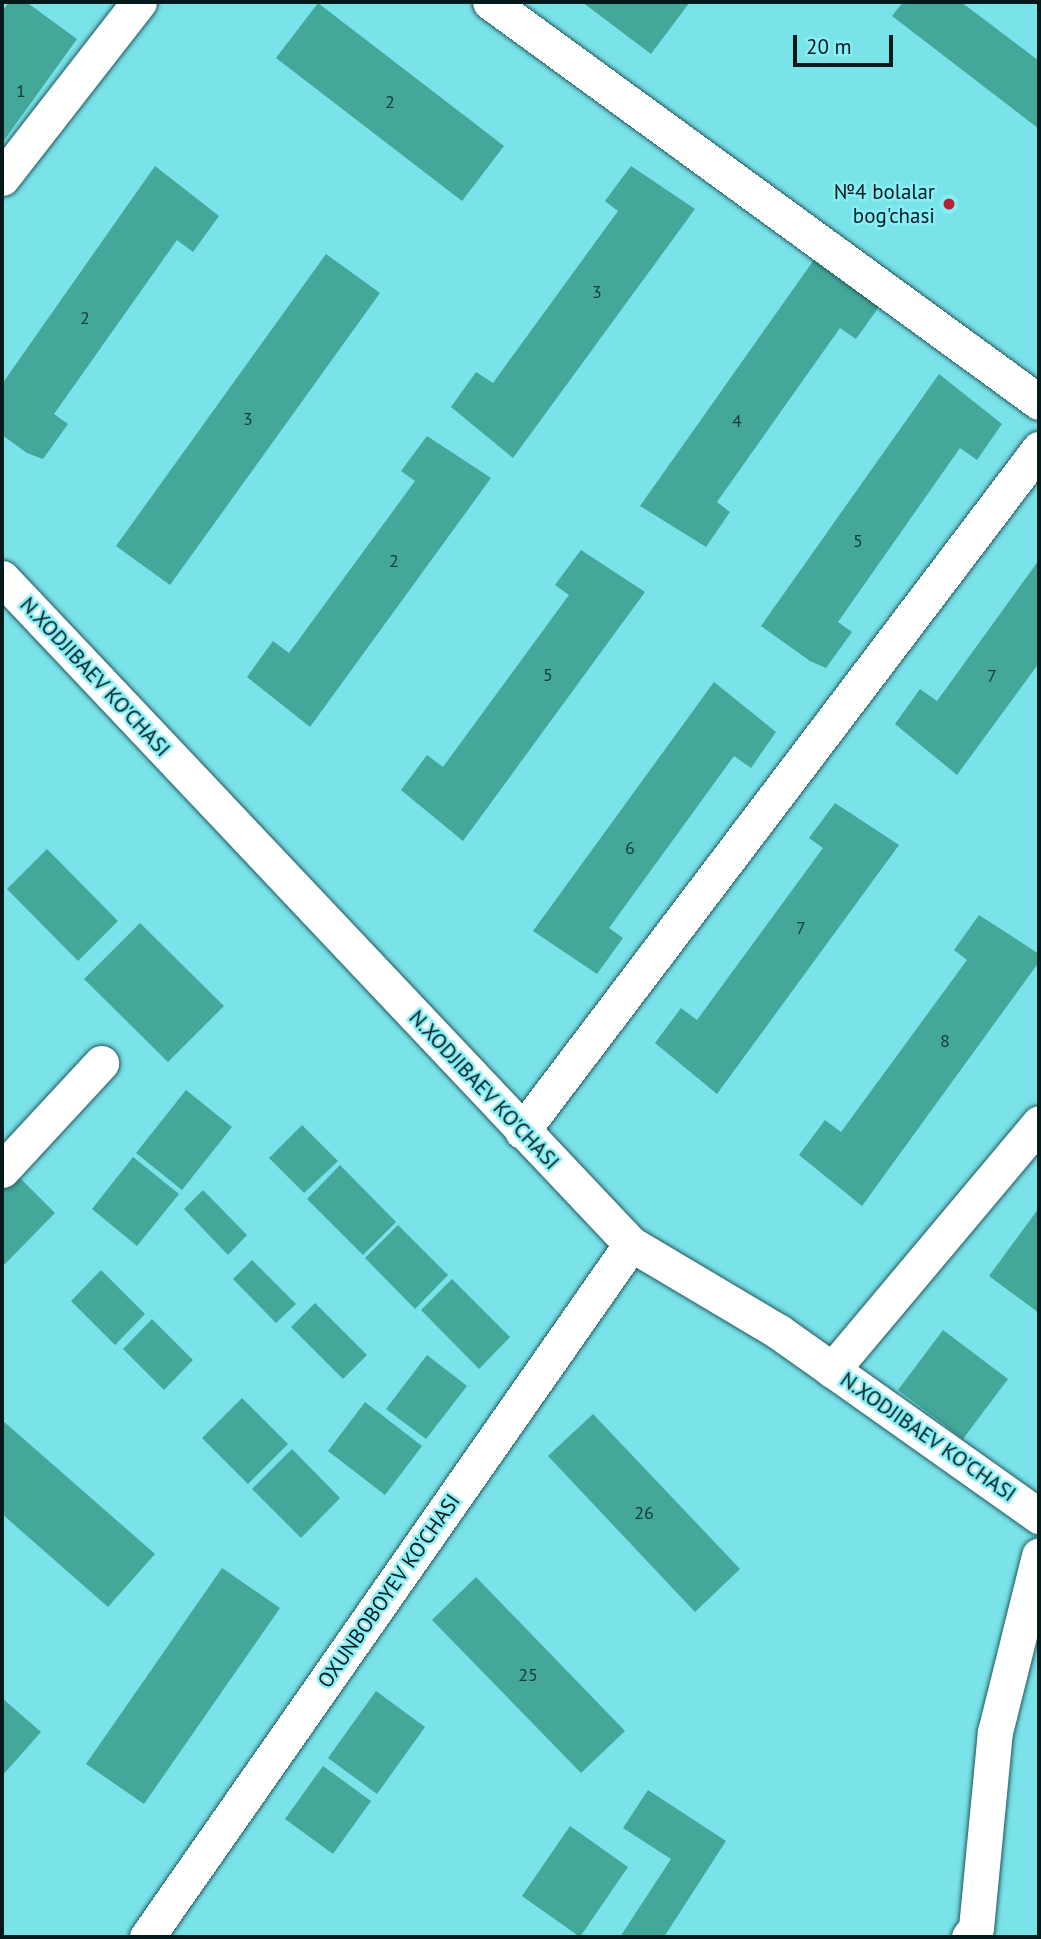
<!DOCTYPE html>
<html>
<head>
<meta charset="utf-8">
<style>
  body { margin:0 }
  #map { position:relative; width:1041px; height:1939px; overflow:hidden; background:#7ae2e9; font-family:"PT Sans",sans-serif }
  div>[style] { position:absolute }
  .building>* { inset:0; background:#43a899 }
  .roads { filter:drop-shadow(0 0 2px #20585c) drop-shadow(0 0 2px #20585c) }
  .minor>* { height:35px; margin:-17.5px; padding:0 17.5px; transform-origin:17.5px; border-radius:17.5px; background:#fff }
  .dots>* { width:19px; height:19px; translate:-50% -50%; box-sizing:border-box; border:4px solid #88eff6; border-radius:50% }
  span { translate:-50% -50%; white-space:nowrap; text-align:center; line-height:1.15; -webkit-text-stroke:5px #88eff6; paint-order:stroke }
  .number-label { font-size:18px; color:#133d3a }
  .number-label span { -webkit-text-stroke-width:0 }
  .poi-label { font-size:21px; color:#03191a }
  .right { translate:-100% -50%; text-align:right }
  .street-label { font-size:21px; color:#03191a }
  .frame { position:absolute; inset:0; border:4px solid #03191a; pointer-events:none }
  .scale { position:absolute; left:793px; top:35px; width:100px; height:32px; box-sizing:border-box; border:4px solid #03191a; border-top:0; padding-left:9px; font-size:21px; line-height:24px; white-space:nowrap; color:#03191a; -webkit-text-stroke:5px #88eff6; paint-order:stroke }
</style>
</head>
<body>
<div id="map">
  <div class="building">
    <div style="clip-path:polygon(9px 2px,29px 4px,77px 39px,2px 143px,2px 12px)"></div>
    <div style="clip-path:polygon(582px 2px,690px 2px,651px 54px)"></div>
    <div style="clip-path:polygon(903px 2px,961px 2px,1039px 61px,1039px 129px,892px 16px)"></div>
    <div style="clip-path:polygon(318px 3px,504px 146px,462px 201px,276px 58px)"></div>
    <div style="clip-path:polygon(155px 166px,219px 216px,193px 252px,177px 240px,54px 414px,68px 424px,43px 459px,27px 453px,2px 435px,2px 384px)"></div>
    <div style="clip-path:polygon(631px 166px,695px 209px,513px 458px,451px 407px,476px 372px,493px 383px,618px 211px,605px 201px)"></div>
    <div style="clip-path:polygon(326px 254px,380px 293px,170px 585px,116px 546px)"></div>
    <div style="clip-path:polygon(818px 254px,881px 304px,856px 339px,840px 328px,717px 502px,730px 512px,706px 547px,640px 506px)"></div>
    <div style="clip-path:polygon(939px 374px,1002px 424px,977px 460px,960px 448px,838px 622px,852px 632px,826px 668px,810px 661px,761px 626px)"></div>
    <div style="clip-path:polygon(427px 436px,491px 478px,310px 727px,247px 677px,273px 641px,289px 653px,415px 481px,401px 471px)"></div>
    <div style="clip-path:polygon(581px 550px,645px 592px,463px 841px,401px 790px,427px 755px,443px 767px,569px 595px,555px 585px)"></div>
    <div style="clip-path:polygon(1039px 560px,1039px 663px,957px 775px,895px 724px,920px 689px,937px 701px)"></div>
    <div style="clip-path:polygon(714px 682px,776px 732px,751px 768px,734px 756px,609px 928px,623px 938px,597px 974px,533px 931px)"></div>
    <div style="clip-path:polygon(835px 803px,899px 845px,717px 1094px,655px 1043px,681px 1008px,697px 1020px,823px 848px,809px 838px)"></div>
    <div style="clip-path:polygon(47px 849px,118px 921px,78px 961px,7px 889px)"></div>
    <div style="clip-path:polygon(979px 915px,1039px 954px,1039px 962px,862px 1206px,799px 1155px,825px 1120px,841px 1132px,967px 960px,954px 950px)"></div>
    <div style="clip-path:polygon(140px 923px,224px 1006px,168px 1062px,84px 979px)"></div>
    <div style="clip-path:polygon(186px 1090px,232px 1127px,182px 1190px,136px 1153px)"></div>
    <div style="clip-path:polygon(302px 1125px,338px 1161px,304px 1193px,269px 1158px)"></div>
    <div style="clip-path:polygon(133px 1157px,179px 1194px,137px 1246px,92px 1209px)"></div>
    <div style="clip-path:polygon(340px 1165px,396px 1222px,363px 1255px,307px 1199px)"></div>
    <div style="clip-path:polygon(16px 1174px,55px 1213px,2px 1267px,2px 1188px)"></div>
    <div style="clip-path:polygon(203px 1190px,247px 1235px,228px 1255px,184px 1209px)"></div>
    <div style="clip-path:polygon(1039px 1208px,1039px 1313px,989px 1276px)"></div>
    <div style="clip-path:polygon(398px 1225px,448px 1275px,415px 1309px,365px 1258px)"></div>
    <div style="clip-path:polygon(252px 1260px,296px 1304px,276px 1323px,233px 1279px)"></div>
    <div style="clip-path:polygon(101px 1270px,145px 1314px,115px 1345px,71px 1301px)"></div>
    <div style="clip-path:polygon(452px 1279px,510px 1337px,479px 1369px,421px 1310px)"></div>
    <div style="clip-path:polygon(315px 1303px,367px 1355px,343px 1379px,291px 1327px)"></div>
    <div style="clip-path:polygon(152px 1319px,193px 1360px,164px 1390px,123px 1349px)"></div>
    <div style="clip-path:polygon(943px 1330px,1008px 1379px,963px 1439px,898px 1390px)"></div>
    <div style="clip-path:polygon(427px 1355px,467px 1386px,426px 1439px,386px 1409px)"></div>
    <div style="clip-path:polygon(242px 1398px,288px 1444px,248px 1484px,202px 1438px)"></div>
    <div style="clip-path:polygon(365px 1402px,422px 1446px,385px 1495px,328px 1451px)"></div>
    <div style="clip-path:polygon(593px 1414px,740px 1569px,695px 1612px,548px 1456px)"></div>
    <div style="clip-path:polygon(2px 1420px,155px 1554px,108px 1607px,2px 1514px)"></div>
    <div style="clip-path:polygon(292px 1449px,340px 1498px,301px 1538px,252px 1489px)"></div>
    <div style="clip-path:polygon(222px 1568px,280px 1608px,144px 1804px,86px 1764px)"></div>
    <div style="clip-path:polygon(476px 1577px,625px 1731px,581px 1773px,432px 1620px)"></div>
    <div style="clip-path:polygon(376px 1691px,425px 1727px,377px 1794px,328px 1758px)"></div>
    <div style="clip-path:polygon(2px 1698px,41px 1732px,2px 1776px)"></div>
    <div style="clip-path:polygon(323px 1766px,371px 1801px,333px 1854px,285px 1819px)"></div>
    <div style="clip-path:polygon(648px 1790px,726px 1841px,664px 1937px,620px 1937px,671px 1859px,623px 1828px)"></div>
    <div style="clip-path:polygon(570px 1826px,628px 1867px,580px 1937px,522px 1896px)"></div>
  </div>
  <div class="roads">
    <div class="minor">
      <div style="left:490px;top:2px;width:679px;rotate:36.08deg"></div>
      <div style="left:2px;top:178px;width:223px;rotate:-52.1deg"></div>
      <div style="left:2px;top:578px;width:916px;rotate:46.64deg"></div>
      <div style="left:631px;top:1244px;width:172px;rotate:30.7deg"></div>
      <div style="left:779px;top:1332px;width:319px;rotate:35.3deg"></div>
      <div style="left:522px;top:1131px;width:856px;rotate:-52.84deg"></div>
      <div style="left:2px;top:1170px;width:146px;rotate:-47.2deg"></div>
      <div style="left:832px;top:1370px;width:322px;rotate:-50deg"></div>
      <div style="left:147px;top:1937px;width:845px;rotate:-55.07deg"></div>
      <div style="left:969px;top:1937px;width:11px;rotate:-52deg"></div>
      <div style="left:976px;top:1928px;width:197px;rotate:-84.5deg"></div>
      <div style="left:995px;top:1732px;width:182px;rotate:-76deg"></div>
    </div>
  </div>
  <div class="dots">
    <div style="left:949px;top:204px;background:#b52333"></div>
  </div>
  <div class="number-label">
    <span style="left:21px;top:91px">1</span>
    <span style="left:390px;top:102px">2</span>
    <span style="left:597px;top:292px">3</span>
    <span style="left:85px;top:318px">2</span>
    <span style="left:248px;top:419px">3</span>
    <span style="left:737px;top:421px">4</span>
    <span style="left:858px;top:541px">5</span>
    <span style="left:394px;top:561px">2</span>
    <span style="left:548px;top:675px">5</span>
    <span style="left:992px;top:676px">7</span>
    <span style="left:630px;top:848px">6</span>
    <span style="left:801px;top:928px">7</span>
    <span style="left:945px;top:1041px">8</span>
    <span style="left:644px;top:1513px">26</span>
    <span style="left:528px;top:1675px">25</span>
  </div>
  <div class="poi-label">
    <span class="right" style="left:935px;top:204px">№4 bolalar<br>bog'chasi</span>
  </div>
  <div class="street-label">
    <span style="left:95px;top:677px;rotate:47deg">N.XODJIBAEV KO'CHASI</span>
    <span style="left:484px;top:1090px;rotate:47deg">N.XODJIBAEV KO'CHASI</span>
    <span style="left:928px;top:1437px;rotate:35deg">N.XODJIBAEV KO'CHASI</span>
    <span style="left:389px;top:1591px;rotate:-55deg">OXUNBOBOYEV KO‘CHASI</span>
  </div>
  <div class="frame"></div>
  <div class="scale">20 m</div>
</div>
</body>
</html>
